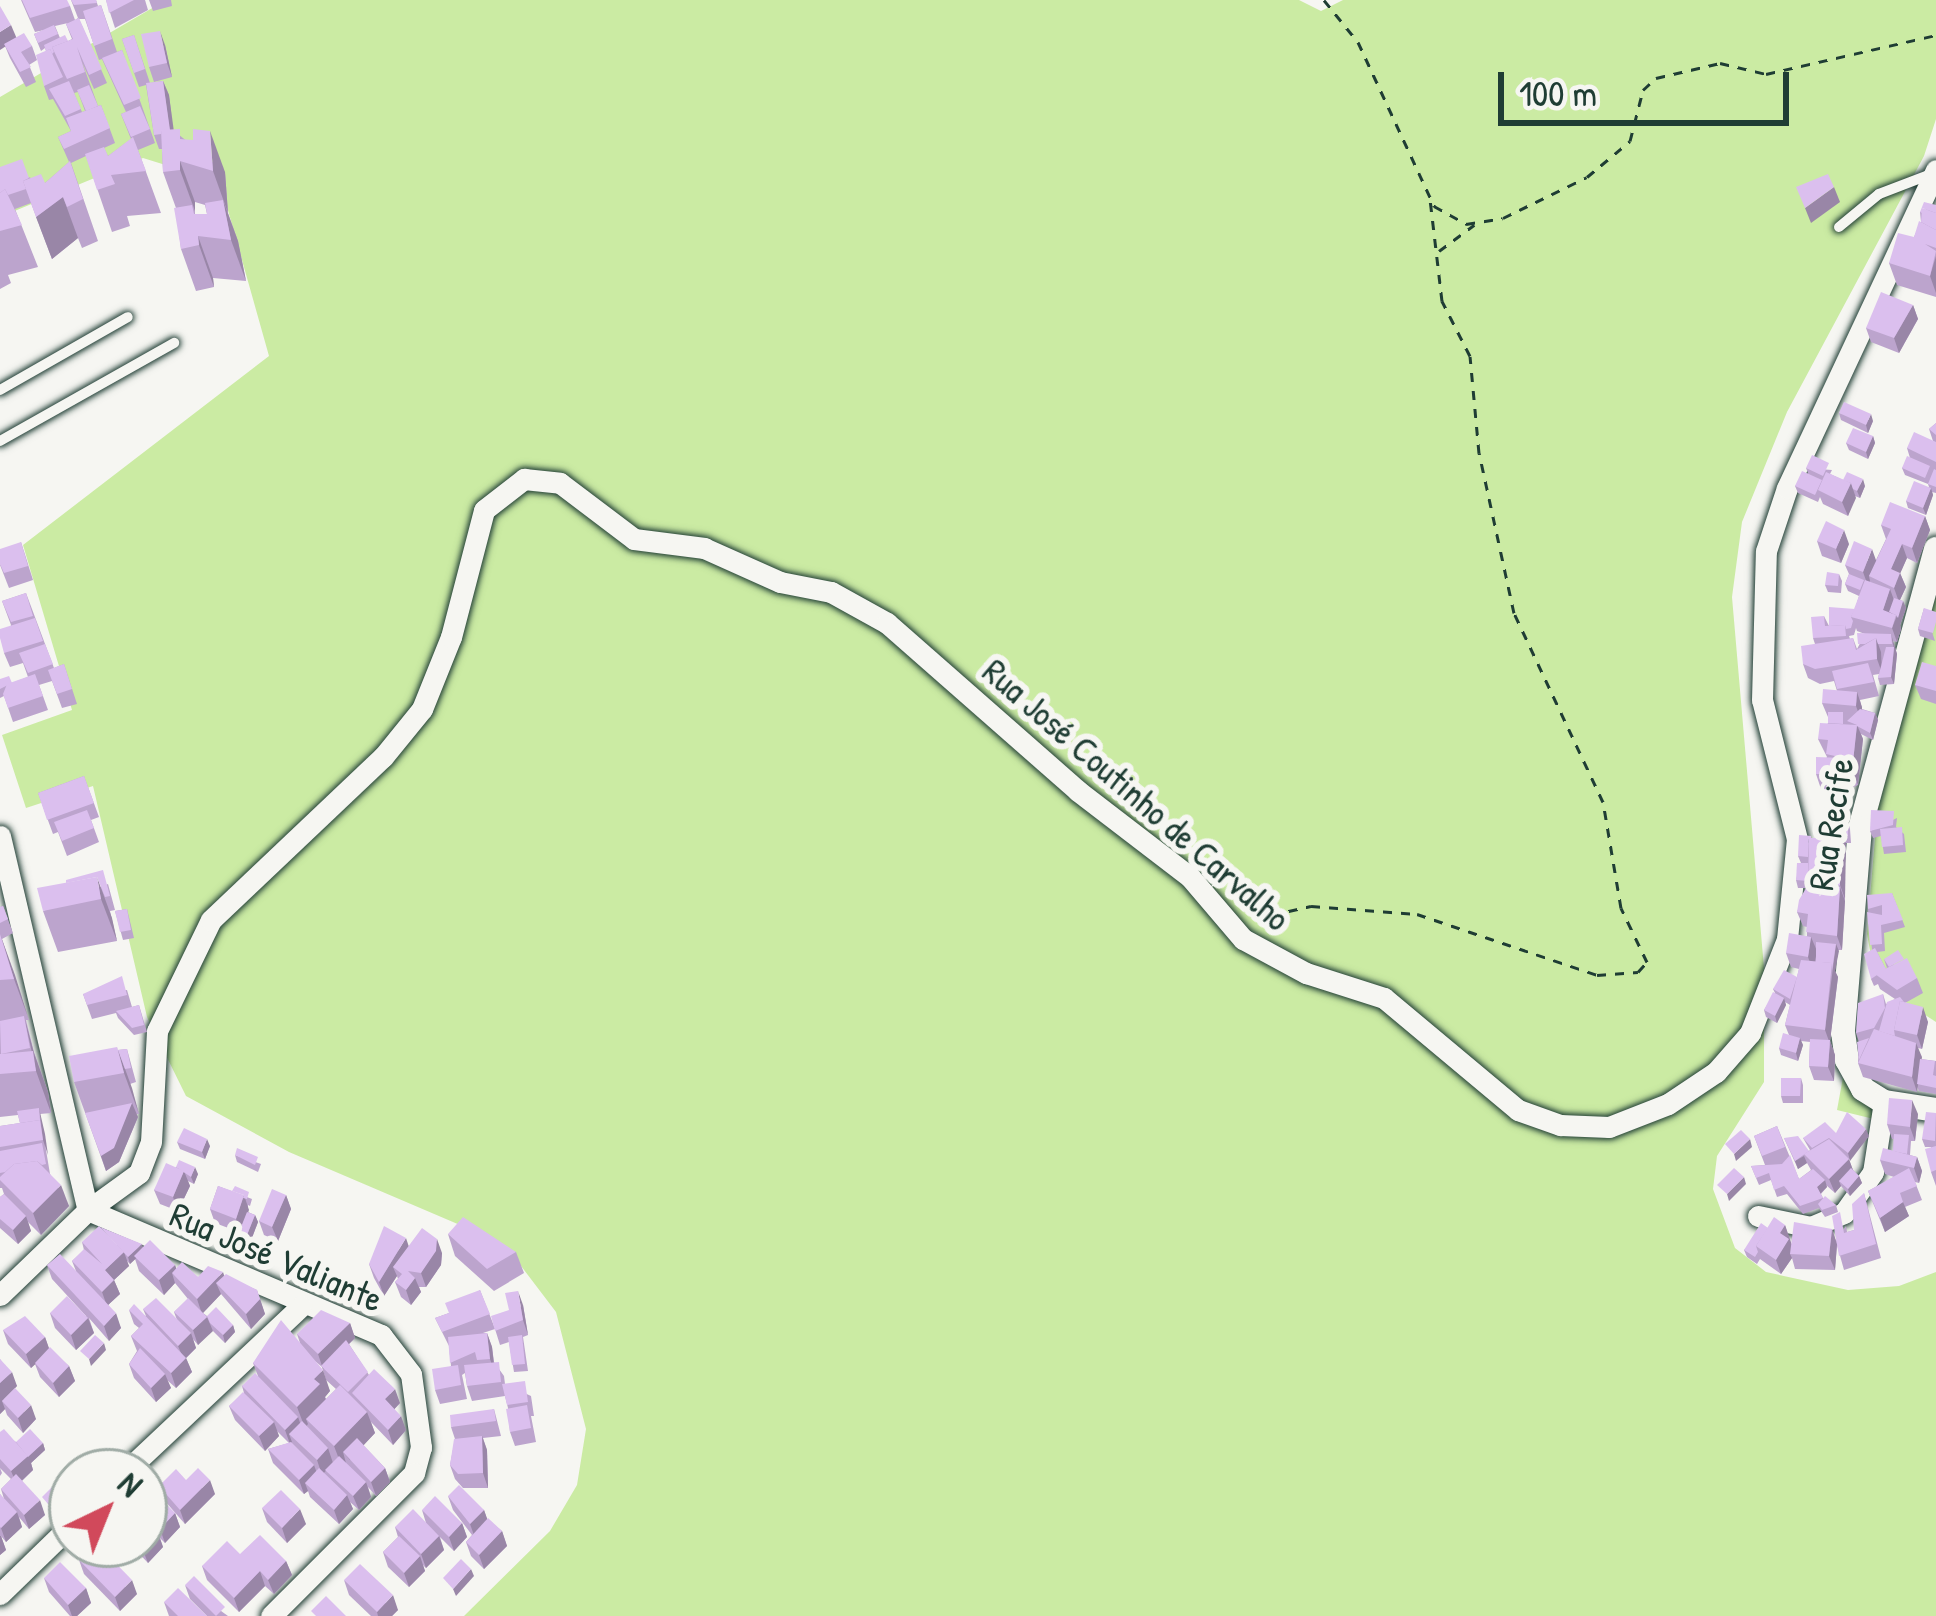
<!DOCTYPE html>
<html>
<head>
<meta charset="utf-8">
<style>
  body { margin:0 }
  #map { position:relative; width:1936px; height:1616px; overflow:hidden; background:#f6f6f2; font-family:"Patrick Hand",sans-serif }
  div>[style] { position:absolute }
  .green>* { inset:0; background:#cbeba3 }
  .path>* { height:3px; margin-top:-1.5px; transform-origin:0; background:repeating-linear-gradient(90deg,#1f3d34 0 9px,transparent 0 18px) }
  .roads { filter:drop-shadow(0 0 3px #1f3d34) drop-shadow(0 0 3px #1f3d34) }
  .service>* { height:10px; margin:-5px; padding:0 5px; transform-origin:5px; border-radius:5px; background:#f6f6f2 }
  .minor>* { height:21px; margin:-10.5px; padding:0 10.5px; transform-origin:10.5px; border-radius:10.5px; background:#f6f6f2 }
  .tertiary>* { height:24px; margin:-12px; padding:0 12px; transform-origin:12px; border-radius:12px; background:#f6f6f2 }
  .wall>* { inset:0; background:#bca4cd }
  .shaded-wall>* { inset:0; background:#9986a7 }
  .building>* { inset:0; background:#dbbfee }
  span { translate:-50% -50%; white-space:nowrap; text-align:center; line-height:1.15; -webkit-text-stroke:12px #f6f6f2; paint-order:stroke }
  .street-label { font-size:36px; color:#1f3d34 }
  .north { position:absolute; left:48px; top:1448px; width:120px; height:120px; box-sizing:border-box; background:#f6f6f2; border:3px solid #a0aca6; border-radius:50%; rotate:43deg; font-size:33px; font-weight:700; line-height:48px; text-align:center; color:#1f3d34 }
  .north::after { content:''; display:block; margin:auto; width:42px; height:54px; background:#d1495b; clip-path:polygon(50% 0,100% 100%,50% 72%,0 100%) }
  .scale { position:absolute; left:1498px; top:72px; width:291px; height:54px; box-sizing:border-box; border:6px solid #1f3d34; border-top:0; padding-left:15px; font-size:36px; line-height:42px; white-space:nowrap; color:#1f3d34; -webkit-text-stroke:9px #f6f6f2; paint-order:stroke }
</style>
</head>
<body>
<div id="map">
  <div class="green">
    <div style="clip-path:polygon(166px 0,1299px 0,1321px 11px,1343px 0,1936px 0,1936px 119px,1924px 156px,1787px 412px,1742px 522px,1732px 597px,1764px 968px,1764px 1082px,1717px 1156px,1713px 1189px,1735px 1248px,1766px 1272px,1848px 1290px,1899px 1286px,1936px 1272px,1936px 1616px,464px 1616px,550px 1531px,577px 1485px,586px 1429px,556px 1312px,518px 1262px,467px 1228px,289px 1152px,186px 1096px,147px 1017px,93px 786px,26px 808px,2px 735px,72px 710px,23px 545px,269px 356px,220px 182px,143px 158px,0 217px,0 97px)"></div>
    <div style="clip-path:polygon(1936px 585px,1936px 1022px,1896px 996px,1873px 967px,1867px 934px,1878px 802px)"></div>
    <div style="clip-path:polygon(1846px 1061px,1882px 1121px,1837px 1110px)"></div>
  </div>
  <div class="path">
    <div style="left:1324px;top:0;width:54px;rotate:51deg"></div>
    <div style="left:1358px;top:42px;width:181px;rotate:65.1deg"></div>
    <div style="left:1434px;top:206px;width:37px;rotate:29deg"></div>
    <div style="left:1466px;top:224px;width:37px;rotate:-9deg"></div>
    <div style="left:1503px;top:218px;width:93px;rotate:-26deg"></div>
    <div style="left:1587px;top:177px;width:56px;rotate:-39.9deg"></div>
    <div style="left:1630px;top:141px;width:53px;rotate:-75.7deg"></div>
    <div style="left:1643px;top:90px;width:18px;rotate:-43deg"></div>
    <div style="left:1656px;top:78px;width:66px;rotate:-13.2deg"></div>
    <div style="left:1720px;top:63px;width:47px;rotate:13.4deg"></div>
    <div style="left:1766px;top:74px;width:174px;rotate:-12.9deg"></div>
    <div style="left:1439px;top:251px;width:44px;rotate:-36.6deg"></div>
    <div style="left:1245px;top:907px;width:27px;rotate:17deg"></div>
    <div style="left:1271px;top:915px;width:41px;rotate:-12.7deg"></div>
    <div style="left:1311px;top:906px;width:106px;rotate:4.3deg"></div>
    <div style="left:1417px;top:914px;width:190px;rotate:18.7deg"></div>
    <div style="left:1597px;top:975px;width:41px;rotate:-4.2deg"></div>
    <div style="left:1638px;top:972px;width:13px;rotate:-48deg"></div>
    <div style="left:1647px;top:962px;width:60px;rotate:-115.7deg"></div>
    <div style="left:1621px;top:908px;width:108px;rotate:-99.6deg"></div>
    <div style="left:1603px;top:802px;width:209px;rotate:-115.2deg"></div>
    <div style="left:1514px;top:613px;width:164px;rotate:-102.3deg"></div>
    <div style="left:1479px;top:453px;width:97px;rotate:-95.3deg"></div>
    <div style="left:1470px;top:356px;width:62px;rotate:-117deg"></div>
    <div style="left:1442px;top:301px;width:103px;rotate:-96.7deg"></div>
  </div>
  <div class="roads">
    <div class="service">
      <div style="left:1839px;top:227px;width:52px;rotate:-39.5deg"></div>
      <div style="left:1879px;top:194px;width:59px;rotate:-20.9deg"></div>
      <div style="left:0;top:390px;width:147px;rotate:-29.7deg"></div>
      <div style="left:0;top:441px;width:200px;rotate:-29.4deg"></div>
    </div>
    <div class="minor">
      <div style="left:0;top:836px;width:384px;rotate:76.8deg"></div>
      <div style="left:88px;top:1210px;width:319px;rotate:23.1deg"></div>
      <div style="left:381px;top:1335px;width:49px;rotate:52.4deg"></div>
      <div style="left:411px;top:1374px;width:74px;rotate:82.2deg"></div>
      <div style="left:421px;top:1447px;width:27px;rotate:105deg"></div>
      <div style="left:414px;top:1473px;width:202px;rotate:135deg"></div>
      <div style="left:1758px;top:1216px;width:54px;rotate:11.7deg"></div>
      <div style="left:1811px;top:1227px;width:36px;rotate:-23deg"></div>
      <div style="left:1844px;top:1213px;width:50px;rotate:-54.7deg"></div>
      <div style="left:1873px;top:1172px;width:71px;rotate:-81.1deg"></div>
      <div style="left:0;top:1295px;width:122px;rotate:-44deg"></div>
      <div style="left:88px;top:1210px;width:63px;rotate:-36deg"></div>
      <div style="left:139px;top:1173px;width:33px;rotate:-69deg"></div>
      <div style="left:151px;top:1142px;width:111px;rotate:-86.9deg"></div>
      <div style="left:157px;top:1031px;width:123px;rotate:-64.1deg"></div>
      <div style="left:211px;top:920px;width:237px;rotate:-43.5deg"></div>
      <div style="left:383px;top:757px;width:62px;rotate:-50.9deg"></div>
      <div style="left:422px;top:709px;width:78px;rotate:-68.1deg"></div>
      <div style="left:451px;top:637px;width:131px;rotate:-75.4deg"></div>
      <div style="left:484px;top:510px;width:51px;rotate:-37.8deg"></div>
      <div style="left:524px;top:479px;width:36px;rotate:6deg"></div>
      <div style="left:560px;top:483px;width:93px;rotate:37.1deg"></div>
      <div style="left:634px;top:539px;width:71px;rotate:7.3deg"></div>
      <div style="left:704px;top:548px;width:83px;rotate:24.1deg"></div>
      <div style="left:780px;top:582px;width:52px;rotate:11.1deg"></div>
      <div style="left:831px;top:592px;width:64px;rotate:29deg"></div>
      <div style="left:887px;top:623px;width:254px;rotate:41.3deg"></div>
      <div style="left:1078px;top:791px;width:141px;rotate:37.5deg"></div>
      <div style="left:1190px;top:877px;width:82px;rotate:49.5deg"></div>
      <div style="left:1243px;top:939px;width:72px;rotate:28.4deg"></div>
      <div style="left:1306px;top:973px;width:82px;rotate:17.8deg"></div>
      <div style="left:1384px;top:998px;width:175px;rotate:39.9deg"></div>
      <div style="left:1518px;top:1110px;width:45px;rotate:19.7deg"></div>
      <div style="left:1560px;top:1125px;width:49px;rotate:2.3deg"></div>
      <div style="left:1609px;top:1127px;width:63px;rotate:-21.3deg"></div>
      <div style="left:1668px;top:1104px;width:58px;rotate:-33.7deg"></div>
      <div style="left:1716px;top:1072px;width:52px;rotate:-48.9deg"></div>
      <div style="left:1750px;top:1033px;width:101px;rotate:-68.5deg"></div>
      <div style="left:1787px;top:939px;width:100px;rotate:-84.3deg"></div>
      <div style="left:1797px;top:839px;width:143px;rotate:-104.1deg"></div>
      <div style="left:1762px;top:700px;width:149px;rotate:-88.5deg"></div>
      <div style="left:1766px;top:551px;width:66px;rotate:-71.6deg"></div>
      <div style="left:1787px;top:488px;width:351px;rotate:-64.9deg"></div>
      <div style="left:125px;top:1472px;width:242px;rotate:-43.3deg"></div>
      <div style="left:0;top:1594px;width:100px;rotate:-44.2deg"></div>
    </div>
    <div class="tertiary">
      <div style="left:1936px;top:549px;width:289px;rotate:105.2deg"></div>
      <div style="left:1860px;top:828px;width:205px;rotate:94.8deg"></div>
      <div style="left:1843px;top:1032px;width:28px;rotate:82deg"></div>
      <div style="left:1847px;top:1060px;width:33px;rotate:61deg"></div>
      <div style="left:1863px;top:1089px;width:25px;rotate:32deg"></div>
      <div style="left:1884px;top:1102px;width:53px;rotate:8.7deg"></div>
    </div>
  </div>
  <div class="wall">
    <div style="clip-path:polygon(evenodd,21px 0,70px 6px,75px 20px,78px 18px,71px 0,96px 0,98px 6px,101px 5px,117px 52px,122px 50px,155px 143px,138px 150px,161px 213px,127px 216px,130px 226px,112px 232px,86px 156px,71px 163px,98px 241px,82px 248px,78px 238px,52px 259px,31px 203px,15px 209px,38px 267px,8px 275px,11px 283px,0 289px,0 167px,45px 183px,69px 162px,58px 137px,71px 131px,53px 99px,49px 100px,44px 86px,46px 51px,45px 48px,41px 51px,34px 34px,44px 30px,35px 32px,21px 0,79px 19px,85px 19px,99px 60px,102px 59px,126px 112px,121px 114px,131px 139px,108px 156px,104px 148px,115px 143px,101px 105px,98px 106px,82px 62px,94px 89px,107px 83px,79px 19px,21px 0,68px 23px,66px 24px,72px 39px,68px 41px,60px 38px,55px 26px,68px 23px,21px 0,78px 92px,85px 111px,82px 112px,74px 93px,78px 92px)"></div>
    <div style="clip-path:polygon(106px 0,145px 0,148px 10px,115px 28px)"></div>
    <div style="clip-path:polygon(149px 0,171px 0,172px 6px,153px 11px)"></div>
    <div style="clip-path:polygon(evenodd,134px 35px,150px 83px,163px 81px,169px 95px,173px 130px,225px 172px,228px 213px,238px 241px,246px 281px,213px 278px,214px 287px,196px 291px,181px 249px,176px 208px,163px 172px,162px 149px,159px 149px,154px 135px,146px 85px,139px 87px,122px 39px,134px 35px,195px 202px,205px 205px,207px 214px,195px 214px,195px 202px)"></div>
    <div style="clip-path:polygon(16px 38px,32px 46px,37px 60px,29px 65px,36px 82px,26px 87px,10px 58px,5px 46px)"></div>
    <div style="clip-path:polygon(165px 45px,172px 77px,154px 82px,149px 67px)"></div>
    <div style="clip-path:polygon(1936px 205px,1936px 297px,1897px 285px,1889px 263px,1914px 237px,1921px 222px,1920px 212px)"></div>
    <div style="clip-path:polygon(1913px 305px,1918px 319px,1899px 353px,1871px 342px,1866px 328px)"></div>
    <div style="clip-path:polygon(1839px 413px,1873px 421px,1868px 433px,1841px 420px)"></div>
    <div style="clip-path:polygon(1936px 423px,1936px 493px,1932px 492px,1933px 495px,1926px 515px,1908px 508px,1906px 501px,1929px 487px,1928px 484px,1905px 475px,1902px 468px,1910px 458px,1907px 448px,1933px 441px,1929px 429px)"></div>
    <div style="clip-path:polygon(1873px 436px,1875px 443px,1868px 459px,1849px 450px,1846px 443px)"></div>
    <div style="clip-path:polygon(1806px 468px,1832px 470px,1830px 474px,1843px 480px,1865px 486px,1860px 498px,1855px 496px,1848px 516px,1823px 504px,1820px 497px,1818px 502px,1798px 493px,1795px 486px,1808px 473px)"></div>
    <div style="clip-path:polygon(evenodd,1925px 516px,1930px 530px,1917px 563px,1907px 558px,1900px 573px,1906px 587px,1900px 600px,1903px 601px,1906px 608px,1900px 625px,1901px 629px,1897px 642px,1893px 641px,1897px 654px,1894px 684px,1880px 685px,1878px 678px,1879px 674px,1873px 675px,1879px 696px,1860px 700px,1862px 709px,1875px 713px,1878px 720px,1873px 740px,1861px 734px,1863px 739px,1858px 785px,1847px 790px,1821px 789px,1816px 774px,1827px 757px,1818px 739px,1828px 723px,1828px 717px,1822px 703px,1837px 691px,1834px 681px,1820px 684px,1808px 678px,1803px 664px,1815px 644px,1813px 638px,1824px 616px,1829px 626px,1855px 609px,1859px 596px,1848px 591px,1845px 584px,1849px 574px,1845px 565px,1876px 560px,1886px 539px,1881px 525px,1925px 516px,1856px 628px,1857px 631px,1865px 634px,1857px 649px,1853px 638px,1850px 639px,1849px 636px,1854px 635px,1856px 628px)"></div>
    <div style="clip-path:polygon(1817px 541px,1849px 544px,1841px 563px,1822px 556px)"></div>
    <div style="clip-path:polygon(21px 542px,33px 580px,9px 588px,0 565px)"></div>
    <div style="clip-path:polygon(1839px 574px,1842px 581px,1841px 593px,1828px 592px,1825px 585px)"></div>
    <div style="clip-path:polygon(26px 593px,54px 668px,64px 664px,77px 704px,62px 708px,52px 681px,39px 685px,48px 710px,13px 722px,4px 696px,0 698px,0 679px,12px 683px,28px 677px,23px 663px,10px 667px,4px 653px,11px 625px,2px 601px)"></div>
    <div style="clip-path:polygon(1924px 608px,1935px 641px,1920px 636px,1918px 629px)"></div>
    <div style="clip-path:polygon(1936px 666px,1936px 704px,1921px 699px,1915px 685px)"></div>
    <div style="clip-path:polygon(84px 776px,99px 817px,91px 820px,99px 842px,67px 856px,58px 832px,53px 834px,38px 793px)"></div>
    <div style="clip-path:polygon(1897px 818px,1896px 827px,1904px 834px,1906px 852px,1884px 854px,1881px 836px,1873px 838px,1870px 831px)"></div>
    <div style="clip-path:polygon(1848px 822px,1850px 829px,1851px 843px,1845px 843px,1845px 899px,1842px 950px,1838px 950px,1835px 971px,1838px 977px,1830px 1041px,1835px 1055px,1834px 1081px,1814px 1080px,1809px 1066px,1810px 1042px,1801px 1041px,1803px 1045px,1798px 1061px,1781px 1055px,1779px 1048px,1789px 1035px,1785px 1025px,1790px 1005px,1785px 1002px,1786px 1005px,1777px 1023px,1766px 1017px,1764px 1010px,1775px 993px,1773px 989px,1797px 977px,1799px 969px,1791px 967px,1786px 953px,1807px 936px,1807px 927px,1803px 926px,1797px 912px,1806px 888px,1798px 888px,1796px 880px,1801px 863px,1798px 856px,1812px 838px,1821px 838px)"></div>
    <div style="clip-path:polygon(108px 884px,115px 910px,110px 911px,117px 941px,58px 952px,43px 911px)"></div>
    <div style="clip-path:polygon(1892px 893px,1905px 927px,1884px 933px,1885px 951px,1877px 952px,1886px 969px,1887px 968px,1884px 959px,1917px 978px,1923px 993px,1905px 1003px,1928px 1022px,1922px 1049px,1918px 1048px,1921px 1059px,1936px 1061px,1936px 1094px,1919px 1091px,1917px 1087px,1917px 1092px,1863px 1077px,1858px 1063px,1859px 1042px,1856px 1033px,1883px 994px,1886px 1004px,1895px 999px,1880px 989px,1878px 984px,1874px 986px,1871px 979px,1872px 950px,1868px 909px)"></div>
    <div style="clip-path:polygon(3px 906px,13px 933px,2px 939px,29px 1020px,26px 1020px,34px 1052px,48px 1092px,51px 1113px,40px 1114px,50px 1174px,69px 1206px,41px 1235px,28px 1222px,31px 1231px,18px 1244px,0 1228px,0 1197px,4px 1194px,2px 1188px,0 1188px,0 1126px,20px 1123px,18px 1115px,0 1117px,0 907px)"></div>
    <div style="clip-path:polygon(127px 909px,134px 938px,123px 940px,115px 911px)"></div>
    <div style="clip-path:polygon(127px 990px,132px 1007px,139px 1005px,147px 1032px,134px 1035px,118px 1018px,116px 1013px,92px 1019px,83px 994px)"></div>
    <div style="clip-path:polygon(127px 1049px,136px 1082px,130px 1084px,139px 1114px,136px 1114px,138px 1117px,119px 1162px,106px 1171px,74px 1082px,118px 1050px)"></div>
    <div style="clip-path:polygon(1801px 1078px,1803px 1085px,1803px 1103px,1783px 1103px,1781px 1096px)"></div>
    <div style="clip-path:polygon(1936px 1113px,1936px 1186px,1931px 1172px,1931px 1147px,1925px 1147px,1922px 1139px)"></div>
    <div style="clip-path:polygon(1918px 1114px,1915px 1141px,1911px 1141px,1910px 1155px,1917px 1157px,1922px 1171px,1919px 1183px,1915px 1182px,1922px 1200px,1905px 1207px,1909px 1216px,1885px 1232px,1868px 1191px,1894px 1177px,1885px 1174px,1880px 1160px,1893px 1151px,1894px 1139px,1892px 1139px,1887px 1124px)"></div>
    <div style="clip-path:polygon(1777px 1126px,1799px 1179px,1811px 1170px,1807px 1163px,1798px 1169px,1784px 1138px,1809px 1151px,1810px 1150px,1803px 1138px,1836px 1133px,1869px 1136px,1849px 1160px,1853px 1170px,1859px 1176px,1862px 1183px,1850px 1196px,1841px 1186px,1835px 1193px,1826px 1185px,1827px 1187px,1821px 1194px,1823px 1198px,1836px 1205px,1838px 1212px,1825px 1217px,1819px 1208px,1803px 1214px,1787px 1194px,1777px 1197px,1771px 1180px,1759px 1185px,1751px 1166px,1765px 1165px,1754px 1136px)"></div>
    <div style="clip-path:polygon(177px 1142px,210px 1146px,205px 1159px,180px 1149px)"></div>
    <div style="clip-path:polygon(235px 1155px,261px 1164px,258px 1172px,237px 1162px)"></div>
    <div style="clip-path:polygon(176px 1167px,198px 1174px,194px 1184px,188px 1181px,190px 1186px,178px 1211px,160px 1204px,154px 1190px)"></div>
    <div style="clip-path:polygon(218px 1186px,252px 1199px,250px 1206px,248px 1205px,248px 1212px,255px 1215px,258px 1222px,250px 1243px,242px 1239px,239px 1232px,215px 1223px,210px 1209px)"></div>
    <div style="clip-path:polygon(1864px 1193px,1881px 1258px,1844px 1270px,1837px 1245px,1835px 1270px,1795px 1269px,1792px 1258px,1781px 1274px,1760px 1259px,1757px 1264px,1747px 1257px,1744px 1250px,1768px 1228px,1785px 1225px,1791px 1244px,1832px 1229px,1836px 1241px,1846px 1226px,1847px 1232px,1854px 1230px)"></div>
    <div style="clip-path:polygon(286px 1195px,291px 1209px,278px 1241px,264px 1235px,259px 1221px)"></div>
    <div style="clip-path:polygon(448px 1234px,516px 1252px,524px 1273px,494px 1291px,455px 1256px)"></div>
    <div style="clip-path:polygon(82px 1242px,143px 1247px,175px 1265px,176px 1269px,198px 1277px,224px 1276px,257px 1290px,265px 1314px,251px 1329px,221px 1294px,203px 1313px,207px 1316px,233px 1325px,235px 1332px,225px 1343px,212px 1330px,198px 1345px,193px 1339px,196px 1348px,186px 1358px,192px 1372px,176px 1388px,167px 1380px,171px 1388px,156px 1402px,134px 1378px,129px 1364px,137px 1351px,131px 1336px,139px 1328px,134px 1324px,129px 1310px,146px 1316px,143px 1309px,177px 1320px,174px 1312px,188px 1299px,175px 1283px,164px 1295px,139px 1271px,135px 1259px,130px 1264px,126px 1260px,129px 1266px,114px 1280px,120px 1294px,108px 1305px,121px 1328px,109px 1341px,89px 1318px,94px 1333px,76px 1350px,55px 1328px,50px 1313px,86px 1316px,52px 1279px,47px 1265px,76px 1271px,72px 1261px,84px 1250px)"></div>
    <div style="clip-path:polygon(408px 1246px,442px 1253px,441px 1265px,426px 1287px,419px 1287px,421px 1292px,411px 1305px,401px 1297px,395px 1282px,398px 1279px,397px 1276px,384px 1296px,374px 1278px,369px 1264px)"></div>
    <div style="clip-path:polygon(480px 1290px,494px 1326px,523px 1305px,528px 1335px,523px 1337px,528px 1371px,514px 1372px,509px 1342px,500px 1345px,495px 1329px,483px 1333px,487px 1333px,492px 1347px,494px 1362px,504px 1376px,505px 1384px,531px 1396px,534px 1416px,531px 1416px,536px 1442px,515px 1446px,510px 1432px,508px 1408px,505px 1396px,472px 1401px,467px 1386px,465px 1373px,462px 1375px,467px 1399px,440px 1404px,435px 1390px,451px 1366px,449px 1346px,435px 1318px,449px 1313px)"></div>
    <div style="clip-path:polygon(evenodd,350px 1323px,355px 1338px,349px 1344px,369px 1375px,400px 1403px,394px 1409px,406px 1430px,393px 1445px,371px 1422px,375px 1433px,363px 1445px,385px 1468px,390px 1482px,376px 1496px,368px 1487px,371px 1497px,359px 1510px,350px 1502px,353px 1509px,339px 1524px,310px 1497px,308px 1491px,304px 1494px,273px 1463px,268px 1449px,289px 1443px,277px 1431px,279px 1436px,265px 1451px,235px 1420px,229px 1406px,244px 1393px,242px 1386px,258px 1376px,253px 1363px,300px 1343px,297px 1334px,350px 1323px,315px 1361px,322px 1367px,326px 1380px,336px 1389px,326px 1399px,325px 1397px,330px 1391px,315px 1361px)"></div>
    <div style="clip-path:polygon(3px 1330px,45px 1337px,49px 1349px,69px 1366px,75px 1381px,59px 1397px,40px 1377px,35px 1364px,31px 1368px,8px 1344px)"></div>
    <div style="clip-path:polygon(0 1359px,17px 1386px,4px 1399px,36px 1419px,23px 1433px,7px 1415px,5px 1409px,0 1414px)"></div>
    <div style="clip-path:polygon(494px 1409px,501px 1436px,483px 1438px,487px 1450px,488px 1488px,463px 1488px,455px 1479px,450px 1465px,455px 1439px,451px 1427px)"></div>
    <div style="clip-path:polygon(0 1432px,16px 1442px,43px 1443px,45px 1450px,31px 1463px,33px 1470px,22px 1481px,45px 1515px,29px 1529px,19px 1517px,22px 1527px,6px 1542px,1px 1536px,6px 1550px,0 1555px,0 1494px,4px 1499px,1px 1489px,11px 1479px,0 1468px,2px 1473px,0 1476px)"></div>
    <div style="clip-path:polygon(186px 1480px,215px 1494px,185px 1524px,164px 1500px,159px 1486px)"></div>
    <div style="clip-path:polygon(144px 1493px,175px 1513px,180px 1527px,165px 1543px,160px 1538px,163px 1547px,148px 1563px,130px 1544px,144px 1544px)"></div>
    <div style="clip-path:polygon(448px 1496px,484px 1510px,487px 1519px,502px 1531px,507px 1546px,484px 1569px,471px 1556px,466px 1542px,472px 1535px,453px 1510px)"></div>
    <div style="clip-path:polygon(262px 1508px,306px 1524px,287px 1543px,267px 1522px)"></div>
    <div style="clip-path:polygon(422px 1510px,462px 1523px,467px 1537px,454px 1551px,440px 1537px,444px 1550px,426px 1568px,423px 1565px,425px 1571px,409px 1587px,388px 1567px,383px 1552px,398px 1537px,395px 1527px,426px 1523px)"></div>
    <div style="clip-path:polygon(240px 1554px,286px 1561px,292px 1575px,274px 1594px,265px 1586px,239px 1612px,207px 1580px,202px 1566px)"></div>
    <div style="clip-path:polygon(79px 1560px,137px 1594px,120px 1611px,84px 1574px)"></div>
    <div style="clip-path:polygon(44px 1578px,86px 1588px,91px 1603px,77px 1616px,70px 1616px,49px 1592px)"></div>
    <div style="clip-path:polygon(344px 1580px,398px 1610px,392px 1616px,371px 1616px,349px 1595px)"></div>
    <div style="clip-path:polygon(185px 1585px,228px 1616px,207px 1616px,190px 1599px)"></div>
    <div style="clip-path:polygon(164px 1602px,207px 1616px,169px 1616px)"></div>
  </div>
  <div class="shaded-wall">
    <div style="clip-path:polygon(11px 25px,17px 39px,0 50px,0 32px)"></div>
    <div style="clip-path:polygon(160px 31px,165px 45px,172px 77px,167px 63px)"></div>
    <div style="clip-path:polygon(163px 81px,169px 95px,176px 147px,170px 133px)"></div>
    <div style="clip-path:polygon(210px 131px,225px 172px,228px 213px,213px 171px)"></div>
    <div style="clip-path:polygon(180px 161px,195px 202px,195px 211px,180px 170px)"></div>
    <div style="clip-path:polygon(1834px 187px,1840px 202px,1811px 223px,1805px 208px)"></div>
    <div style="clip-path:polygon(63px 197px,78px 238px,52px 259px,36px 217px)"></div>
    <div style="clip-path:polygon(223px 200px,238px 241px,246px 281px,231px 240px)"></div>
    <div style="clip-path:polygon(198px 236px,213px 278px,214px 287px,199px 245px)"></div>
    <div style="clip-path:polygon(1936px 256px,1936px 293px,1930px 276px)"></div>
    <div style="clip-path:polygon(1913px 305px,1918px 319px,1899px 353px,1894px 338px)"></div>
    <div style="clip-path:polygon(1871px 414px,1873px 421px,1868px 433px,1866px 425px)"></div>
    <div style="clip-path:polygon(1873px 436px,1875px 443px,1868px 459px,1866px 452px)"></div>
    <div style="clip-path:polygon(1863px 479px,1865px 486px,1860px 498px,1857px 491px)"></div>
    <div style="clip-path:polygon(1851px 483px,1856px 498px,1848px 516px,1842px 502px)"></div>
    <div style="clip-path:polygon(1931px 488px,1933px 495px,1926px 515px,1923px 508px)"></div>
    <div style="clip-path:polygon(1925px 516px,1930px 530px,1917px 563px,1912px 548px)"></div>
    <div style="clip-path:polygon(1844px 530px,1849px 544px,1841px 563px,1836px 549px)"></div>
    <div style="clip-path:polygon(1902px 544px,1907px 558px,1896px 583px,1891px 569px)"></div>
    <div style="clip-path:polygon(1872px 549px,1877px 563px,1869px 576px,1870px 581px,1868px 586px,1863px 572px)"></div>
    <div style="clip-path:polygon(1900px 573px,1906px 587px,1899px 602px,1894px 588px)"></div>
    <div style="clip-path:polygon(1890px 589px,1895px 603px,1891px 617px,1883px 610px)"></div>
    <div style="clip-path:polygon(1903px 601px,1906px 608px,1900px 625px,1901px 629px,1897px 642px,1892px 628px)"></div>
    <div style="clip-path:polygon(1891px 634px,1897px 654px,1894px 684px,1891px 677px,1894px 649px)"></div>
    <div style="clip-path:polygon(1876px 638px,1881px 652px,1882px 673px,1877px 659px)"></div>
    <div style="clip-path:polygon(1857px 692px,1862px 707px,1861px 720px,1856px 706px)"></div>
    <div style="clip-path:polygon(1875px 713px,1878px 720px,1873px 740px,1870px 733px)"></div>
    <div style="clip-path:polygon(1857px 725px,1863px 739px,1858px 785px,1852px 771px)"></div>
    <div style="clip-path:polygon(1840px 830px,1846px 844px,1845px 899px,1840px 885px)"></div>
    <div style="clip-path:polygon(97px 877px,112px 918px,117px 941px,101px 899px)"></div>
    <div style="clip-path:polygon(1840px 887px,1845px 901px,1842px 950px,1837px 936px)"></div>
    <div style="clip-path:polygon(0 934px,15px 975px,29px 1020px,14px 979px)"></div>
    <div style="clip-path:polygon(1811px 937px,1817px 951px,1813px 971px,1808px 957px)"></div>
    <div style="clip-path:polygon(1836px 944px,1839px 951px,1835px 971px,1838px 977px,1830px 1041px,1835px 1055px,1834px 1081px,1828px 1067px,1830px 1044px,1825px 1030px)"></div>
    <div style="clip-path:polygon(1784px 998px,1786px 1005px,1777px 1023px,1775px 1016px)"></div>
    <div style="clip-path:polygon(1923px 1007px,1928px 1022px,1922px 1049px,1917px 1035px)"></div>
    <div style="clip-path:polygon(24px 1016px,34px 1053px,48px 1092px,51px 1113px,36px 1071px)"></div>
    <div style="clip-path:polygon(1800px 1038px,1803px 1045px,1798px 1061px,1796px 1053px)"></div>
    <div style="clip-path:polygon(1916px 1043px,1922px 1057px,1917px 1092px,1912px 1077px)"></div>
    <div style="clip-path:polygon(117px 1047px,132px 1088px,139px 1114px,124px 1073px)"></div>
    <div style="clip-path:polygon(1912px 1100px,1918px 1114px,1915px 1141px,1910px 1127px)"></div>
    <div style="clip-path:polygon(132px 1103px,138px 1117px,119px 1162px,106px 1171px,101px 1156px)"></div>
    <div style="clip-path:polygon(39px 1108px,45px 1134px,48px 1155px,43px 1140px)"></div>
    <div style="clip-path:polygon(1866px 1129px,1869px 1136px,1850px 1161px,1848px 1153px)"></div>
    <div style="clip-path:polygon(207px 1139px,210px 1146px,205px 1159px,202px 1152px)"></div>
    <div style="clip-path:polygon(1750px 1139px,1752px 1147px,1736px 1161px,1734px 1154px)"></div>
    <div style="clip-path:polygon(1804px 1156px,1807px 1163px,1798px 1169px,1795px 1161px)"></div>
    <div style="clip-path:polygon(1917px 1157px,1922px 1171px,1919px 1183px,1914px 1168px)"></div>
    <div style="clip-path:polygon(1849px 1159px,1854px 1173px,1839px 1181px,1841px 1186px,1835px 1193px,1829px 1179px)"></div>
    <div style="clip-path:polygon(195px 1167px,198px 1174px,194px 1184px,191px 1177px)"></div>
    <div style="clip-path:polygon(184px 1171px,190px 1186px,178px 1211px,173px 1197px)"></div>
    <div style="clip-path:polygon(1859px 1176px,1862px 1183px,1850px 1196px,1848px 1189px)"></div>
    <div style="clip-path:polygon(1744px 1177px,1746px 1184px,1729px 1201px,1727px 1194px)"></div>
    <div style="clip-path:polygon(1825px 1180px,1827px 1187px,1820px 1194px,1817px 1187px)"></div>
    <div style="clip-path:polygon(61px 1185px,69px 1206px,41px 1235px,33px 1213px)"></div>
    <div style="clip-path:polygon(244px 1195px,249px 1210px,241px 1233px,236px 1219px)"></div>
    <div style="clip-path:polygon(286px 1195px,291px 1209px,278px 1241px,272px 1227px)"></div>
    <div style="clip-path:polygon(1903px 1202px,1909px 1216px,1885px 1232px,1880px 1218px)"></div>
    <div style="clip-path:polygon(255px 1215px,258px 1222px,250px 1243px,247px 1235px)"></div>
    <div style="clip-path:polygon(26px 1216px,31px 1231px,18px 1244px,13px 1230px)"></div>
    <div style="clip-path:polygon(1785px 1225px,1795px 1254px,1790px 1254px,1792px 1258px,1781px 1274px,1776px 1260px,1780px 1233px)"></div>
    <div style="clip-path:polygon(1832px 1229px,1837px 1244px,1835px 1270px,1829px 1256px)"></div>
    <div style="clip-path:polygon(406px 1238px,411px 1253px,393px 1267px,397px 1276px,384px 1296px,379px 1282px)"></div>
    <div style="clip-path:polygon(437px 1239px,442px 1253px,441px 1265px,426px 1287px,421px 1273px)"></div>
    <div style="clip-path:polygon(142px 1244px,144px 1251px,130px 1264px,128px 1257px)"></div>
    <div style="clip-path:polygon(124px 1252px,129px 1266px,114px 1280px,120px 1294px,107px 1306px,102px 1292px,105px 1270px)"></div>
    <div style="clip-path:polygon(175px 1265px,180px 1279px,172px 1273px,175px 1283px,164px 1295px,159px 1280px)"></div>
    <div style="clip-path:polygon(223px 1272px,228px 1287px,216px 1283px,221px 1294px,202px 1314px,197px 1299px)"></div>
    <div style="clip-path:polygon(415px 1278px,421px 1292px,411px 1305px,406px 1290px)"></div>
    <div style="clip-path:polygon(518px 1291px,523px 1305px,528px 1335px,523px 1320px)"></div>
    <div style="clip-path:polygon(260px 1299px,265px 1314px,251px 1329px,246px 1314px)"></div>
    <div style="clip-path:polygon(116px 1313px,121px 1328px,109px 1341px,104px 1326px)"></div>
    <div style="clip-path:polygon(207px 1317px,213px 1331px,198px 1345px,193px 1330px)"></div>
    <div style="clip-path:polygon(88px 1318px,94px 1333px,76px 1350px,71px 1335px)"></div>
    <div style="clip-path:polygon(350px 1323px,355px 1338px,323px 1369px,318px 1354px)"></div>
    <div style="clip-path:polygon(233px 1325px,235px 1332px,225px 1343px,223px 1335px)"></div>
    <div style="clip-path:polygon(191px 1333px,196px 1348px,184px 1360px,178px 1346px)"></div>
    <div style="clip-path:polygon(487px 1333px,492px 1347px,495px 1374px,490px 1359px)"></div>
    <div style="clip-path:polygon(45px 1337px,50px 1351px,31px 1368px,26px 1354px)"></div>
    <div style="clip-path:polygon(104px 1343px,106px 1350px,91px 1366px,89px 1359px)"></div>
    <div style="clip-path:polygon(186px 1358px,192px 1372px,176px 1388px,171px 1373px)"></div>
    <div style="clip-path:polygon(69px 1366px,75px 1381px,59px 1397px,53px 1383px)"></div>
    <div style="clip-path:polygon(323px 1370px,330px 1391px,325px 1397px,328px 1406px,306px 1419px,308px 1424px,305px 1428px,297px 1407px,314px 1379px)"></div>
    <div style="clip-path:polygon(12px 1372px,17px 1386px,2px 1401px,5px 1409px,0 1414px,0 1383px)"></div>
    <div style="clip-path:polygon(165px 1374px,171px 1388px,156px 1402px,151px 1388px)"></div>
    <div style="clip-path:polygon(395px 1389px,400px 1403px,390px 1414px,385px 1399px)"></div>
    <div style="clip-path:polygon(31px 1405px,36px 1419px,23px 1433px,18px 1418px)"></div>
    <div style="clip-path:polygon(367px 1412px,375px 1433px,350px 1460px,343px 1452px,346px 1463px,342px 1467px,334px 1446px)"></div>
    <div style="clip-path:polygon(401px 1416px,406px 1430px,393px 1445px,388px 1430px)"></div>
    <div style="clip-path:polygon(298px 1417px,303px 1431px,289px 1434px,292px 1442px,290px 1444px,285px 1430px)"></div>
    <div style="clip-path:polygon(274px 1422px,279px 1436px,265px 1451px,259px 1436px)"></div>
    <div style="clip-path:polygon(482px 1436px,487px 1450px,488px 1488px,483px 1473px)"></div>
    <div style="clip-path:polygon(43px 1443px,45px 1450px,31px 1463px,33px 1470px,17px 1485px,11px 1471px)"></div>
    <div style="clip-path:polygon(328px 1448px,333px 1463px,322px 1475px,317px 1460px)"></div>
    <div style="clip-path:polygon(314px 1465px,319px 1479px,305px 1483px,308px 1491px,304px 1494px,299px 1480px)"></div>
    <div style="clip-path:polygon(385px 1468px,390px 1482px,376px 1496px,371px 1482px)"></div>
    <div style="clip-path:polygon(210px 1480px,215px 1494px,185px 1524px,180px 1510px)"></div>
    <div style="clip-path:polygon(366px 1482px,371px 1497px,359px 1510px,353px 1496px)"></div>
    <div style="clip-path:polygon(347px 1495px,353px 1509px,339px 1524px,334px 1510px)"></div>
    <div style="clip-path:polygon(67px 1497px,70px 1504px,56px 1519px,54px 1511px)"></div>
    <div style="clip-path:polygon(40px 1500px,45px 1515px,29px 1529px,24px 1515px)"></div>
    <div style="clip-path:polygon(300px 1509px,306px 1524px,287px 1543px,282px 1528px)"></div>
    <div style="clip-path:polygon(484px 1510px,489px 1524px,475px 1538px,470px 1524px)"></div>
    <div style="clip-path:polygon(17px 1512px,22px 1527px,6px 1542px,1px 1528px)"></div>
    <div style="clip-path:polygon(175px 1513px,180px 1527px,165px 1543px,160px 1529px)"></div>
    <div style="clip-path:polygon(462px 1523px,467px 1537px,454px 1551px,449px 1537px)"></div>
    <div style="clip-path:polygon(502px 1531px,507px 1546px,484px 1569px,479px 1555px)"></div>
    <div style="clip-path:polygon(158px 1533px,163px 1547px,148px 1563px,142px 1548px)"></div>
    <div style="clip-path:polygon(1px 1536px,6px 1550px,0 1555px,0 1536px)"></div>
    <div style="clip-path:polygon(439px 1536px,444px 1550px,426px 1568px,421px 1554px)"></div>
    <div style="clip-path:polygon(420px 1556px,425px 1571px,409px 1587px,404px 1573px)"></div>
    <div style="clip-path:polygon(286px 1561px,292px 1575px,274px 1594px,268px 1580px)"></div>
    <div style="clip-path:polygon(471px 1569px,474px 1576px,456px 1596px,453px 1589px)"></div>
    <div style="clip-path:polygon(260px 1571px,265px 1586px,239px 1612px,234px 1598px)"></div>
    <div style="clip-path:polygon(132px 1580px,137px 1594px,120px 1611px,115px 1597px)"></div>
    <div style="clip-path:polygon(86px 1588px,91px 1603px,77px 1616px,72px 1616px,68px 1605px)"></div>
    <div style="clip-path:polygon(393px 1595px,398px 1610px,392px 1616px,378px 1616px,377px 1612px)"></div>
  </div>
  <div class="building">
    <div style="clip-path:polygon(22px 0,67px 0,70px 6px,30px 18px)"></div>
    <div style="clip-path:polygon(71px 0,96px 0,97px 3px,74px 5px)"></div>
    <div style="clip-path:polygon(106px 0,134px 0,109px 13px)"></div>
    <div style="clip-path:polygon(101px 5px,112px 39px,94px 46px,83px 11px)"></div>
    <div style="clip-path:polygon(0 6px,11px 25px,0 32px)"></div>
    <div style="clip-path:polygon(79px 18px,102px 69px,89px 75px,77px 47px,85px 72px,67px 79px,52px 47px,73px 39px,66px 24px)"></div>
    <div style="clip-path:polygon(54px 25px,58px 34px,38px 43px,34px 34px)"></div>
    <div style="clip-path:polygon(160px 31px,167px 63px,149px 67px,141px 34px)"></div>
    <div style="clip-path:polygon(24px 33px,32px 46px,21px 52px,31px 67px,20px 72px,4px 44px)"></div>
    <div style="clip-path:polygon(65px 35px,68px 41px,52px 47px,54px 52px,52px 54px,50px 49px,46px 51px,44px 45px)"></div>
    <div style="clip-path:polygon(134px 35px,145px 69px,134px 73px,122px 39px)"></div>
    <div style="clip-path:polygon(50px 49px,63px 77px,44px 86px,36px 55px)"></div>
    <div style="clip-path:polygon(122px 50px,141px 98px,124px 105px,102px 58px)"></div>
    <div style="clip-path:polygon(69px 81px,81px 109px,65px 116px,49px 89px)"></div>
    <div style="clip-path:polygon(163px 81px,170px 130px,161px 130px,161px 134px,154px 135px,146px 83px)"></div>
    <div style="clip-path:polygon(89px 85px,98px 106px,86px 111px,77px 90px)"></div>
    <div style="clip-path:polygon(101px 105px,110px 128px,64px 149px,58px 137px,71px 131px,66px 118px)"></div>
    <div style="clip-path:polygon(140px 106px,150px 129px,131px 137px,121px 114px)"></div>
    <div style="clip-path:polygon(180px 129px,180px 139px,193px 140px,193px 129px,210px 131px,213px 171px,180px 161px,180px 170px,163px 172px,161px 130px)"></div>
    <div style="clip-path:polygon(133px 137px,146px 171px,111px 175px,115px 184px,97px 190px,85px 154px,104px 147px,108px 156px)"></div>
    <div style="clip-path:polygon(22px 159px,29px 178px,23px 181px,26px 189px,8px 195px,5px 189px,0 193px,0 167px)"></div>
    <div style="clip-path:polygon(70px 161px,83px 199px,67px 207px,63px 197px,36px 217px,23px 181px,41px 174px,45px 183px)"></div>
    <div style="clip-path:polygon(1828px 174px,1834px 187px,1805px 208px,1796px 187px)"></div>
    <div style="clip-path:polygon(5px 189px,22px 225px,0 231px,0 193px)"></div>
    <div style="clip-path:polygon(223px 200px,231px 240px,198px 236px,199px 245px,181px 249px,174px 208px,192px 205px,194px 214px,207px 214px,205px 203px)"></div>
    <div style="clip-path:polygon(1924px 202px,1936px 205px,1936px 213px,1922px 208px,1922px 213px,1920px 212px)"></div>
    <div style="clip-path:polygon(1922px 208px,1936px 213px,1936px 230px,1921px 222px)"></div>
    <div style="clip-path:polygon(1919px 221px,1936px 230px,1936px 248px,1925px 244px,1936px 251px,1930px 276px,1889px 263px,1898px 233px,1914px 237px)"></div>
    <div style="clip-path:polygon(1881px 292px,1913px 305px,1894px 338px,1866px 328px)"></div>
    <div style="clip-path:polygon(1844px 402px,1871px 414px,1866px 425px,1839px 413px)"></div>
    <div style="clip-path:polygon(1936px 423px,1936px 435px,1929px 429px)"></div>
    <div style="clip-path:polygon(1853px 428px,1873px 436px,1866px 452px,1846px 443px)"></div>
    <div style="clip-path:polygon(1914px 432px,1936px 442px,1936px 462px,1907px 448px)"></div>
    <div style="clip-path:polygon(1812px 455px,1829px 463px,1823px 476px,1806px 468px)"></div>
    <div style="clip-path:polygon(1907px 456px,1930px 466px,1925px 478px,1902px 468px)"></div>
    <div style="clip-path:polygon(1934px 469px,1936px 470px,1936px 487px,1928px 484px)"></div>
    <div style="clip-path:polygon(1802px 471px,1822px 480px,1815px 495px,1795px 486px)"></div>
    <div style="clip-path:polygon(1826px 472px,1851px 483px,1842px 502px,1818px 490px)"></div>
    <div style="clip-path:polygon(1847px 472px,1863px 479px,1857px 491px,1853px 489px,1851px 483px,1843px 480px)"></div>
    <div style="clip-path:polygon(1914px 481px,1931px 488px,1923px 508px,1906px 501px)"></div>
    <div style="clip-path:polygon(1890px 502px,1925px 516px,1912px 548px,1902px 544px,1891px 569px,1900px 573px,1894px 588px,1869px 576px,1891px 529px,1881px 525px)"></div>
    <div style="clip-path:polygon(1826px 521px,1844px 530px,1836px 549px,1817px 541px)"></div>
    <div style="clip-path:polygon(1854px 541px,1872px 549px,1863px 572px,1845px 565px)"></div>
    <div style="clip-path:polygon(21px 542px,28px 566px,4px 573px,0 564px,0 549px)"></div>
    <div style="clip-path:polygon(1827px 572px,1839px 574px,1838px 586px,1825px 585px)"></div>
    <div style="clip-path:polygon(1849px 574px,1864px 580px,1860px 590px,1845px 584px)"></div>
    <div style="clip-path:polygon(1865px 580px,1890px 589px,1883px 610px,1896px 615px,1892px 628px,1851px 617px)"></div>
    <div style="clip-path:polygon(26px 593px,33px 616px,11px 622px,2px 601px)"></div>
    <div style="clip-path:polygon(1894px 598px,1903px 601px,1898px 618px,1896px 615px,1889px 612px)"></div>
    <div style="clip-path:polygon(1829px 607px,1855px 609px,1851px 617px,1853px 621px,1851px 628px,1846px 629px,1845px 625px,1829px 626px)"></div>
    <div style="clip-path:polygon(1924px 608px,1936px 612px,1936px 622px,1933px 633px,1918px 629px)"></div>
    <div style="clip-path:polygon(1824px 616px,1825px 626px,1845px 625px,1846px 636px,1813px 638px,1811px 617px)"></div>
    <div style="clip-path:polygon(35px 618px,43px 641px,4px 653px,0 638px,0 629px)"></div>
    <div style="clip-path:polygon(1857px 633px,1891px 634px,1892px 644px,1878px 644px,1876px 638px,1865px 644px,1858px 644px)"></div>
    <div style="clip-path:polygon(1853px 638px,1856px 650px,1876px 638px,1877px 659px,1815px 669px,1803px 664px,1801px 646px)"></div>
    <div style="clip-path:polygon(45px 644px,53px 664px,28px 673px,19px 653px)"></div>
    <div style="clip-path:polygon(1886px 647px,1894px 647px,1891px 677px,1878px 678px)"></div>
    <div style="clip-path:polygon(1922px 662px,1936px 666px,1936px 691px,1915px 685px)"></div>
    <div style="clip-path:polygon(1868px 663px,1874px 682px,1837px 689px,1832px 671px)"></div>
    <div style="clip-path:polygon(64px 664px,72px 689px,57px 694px,48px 670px)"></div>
    <div style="clip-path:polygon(35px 674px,43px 696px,8px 708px,3px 694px,7px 684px)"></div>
    <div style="clip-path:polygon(9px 676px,12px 683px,0 689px,0 679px)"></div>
    <div style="clip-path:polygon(1823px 689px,1857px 692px,1856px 706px,1822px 703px)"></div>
    <div style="clip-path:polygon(1860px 709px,1875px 713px,1870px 733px,1857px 726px,1857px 725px,1847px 721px)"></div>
    <div style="clip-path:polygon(1828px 712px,1843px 712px,1843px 724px,1828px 723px)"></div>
    <div style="clip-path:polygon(1820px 723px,1857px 725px,1852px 771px,1842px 775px,1816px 774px,1816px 757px,1844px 758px,1826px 754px,1828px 740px,1818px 739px)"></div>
    <div style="clip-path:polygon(84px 776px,94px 803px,47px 820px,38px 793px)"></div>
    <div style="clip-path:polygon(87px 810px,94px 828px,62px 841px,54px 822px)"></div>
    <div style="clip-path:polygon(1871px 810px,1894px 811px,1893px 825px,1870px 831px)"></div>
    <div style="clip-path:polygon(1822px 822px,1848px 822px,1848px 836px,1842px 835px,1840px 830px,1822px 830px)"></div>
    <div style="clip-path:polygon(1902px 827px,1903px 845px,1882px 847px,1880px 829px)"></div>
    <div style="clip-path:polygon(1821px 830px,1840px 830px,1840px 885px,1833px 887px,1840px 887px,1837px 936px,1806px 932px,1808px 914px,1797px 912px,1799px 900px,1808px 885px,1809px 838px,1821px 838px)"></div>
    <div style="clip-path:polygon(1799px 835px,1811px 836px,1811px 838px,1809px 838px,1808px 857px,1798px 856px)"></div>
    <div style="clip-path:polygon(1797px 863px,1808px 863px,1808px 881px,1796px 880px)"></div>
    <div style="clip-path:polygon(103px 870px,110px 896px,105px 897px,97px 877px,66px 883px,66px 880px)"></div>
    <div style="clip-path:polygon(97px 877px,101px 899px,43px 911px,37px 888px)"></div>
    <div style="clip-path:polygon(1892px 893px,1903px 920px,1881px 925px,1882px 944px,1870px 945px,1867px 912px,1882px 915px,1882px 905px,1868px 909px,1867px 895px)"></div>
    <div style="clip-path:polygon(3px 906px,8px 919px,0 923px,0 907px)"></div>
    <div style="clip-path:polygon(127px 909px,131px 930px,120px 932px,115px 911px)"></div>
    <div style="clip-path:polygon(1789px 933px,1811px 937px,1808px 957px,1786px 953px)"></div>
    <div style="clip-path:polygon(0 934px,14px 979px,0 980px)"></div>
    <div style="clip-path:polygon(1816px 942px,1836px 944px,1832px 970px,1832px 963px,1816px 962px)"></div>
    <div style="clip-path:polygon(1875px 948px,1886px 969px,1871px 979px,1864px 954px)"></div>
    <div style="clip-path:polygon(1898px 950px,1904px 959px,1889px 967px,1884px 959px)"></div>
    <div style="clip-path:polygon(1907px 958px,1917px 978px,1897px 990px,1875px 974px)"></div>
    <div style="clip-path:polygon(1801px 960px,1832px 963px,1825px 1030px,1785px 1025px)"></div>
    <div style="clip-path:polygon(1784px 970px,1797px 977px,1790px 999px,1773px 989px)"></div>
    <div style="clip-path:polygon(122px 976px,127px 995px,87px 1005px,83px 994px)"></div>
    <div style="clip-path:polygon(1773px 992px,1784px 998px,1775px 1016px,1764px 1010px)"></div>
    <div style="clip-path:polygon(1883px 994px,1885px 1008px,1874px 1028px,1856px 1033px,1858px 1003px)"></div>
    <div style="clip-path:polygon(1900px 997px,1904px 1002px,1900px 1001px,1894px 1030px,1895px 1036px,1879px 1031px,1887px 1002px)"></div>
    <div style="clip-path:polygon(1900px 1001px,1923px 1007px,1917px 1035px,1894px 1030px)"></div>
    <div style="clip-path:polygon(139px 1005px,144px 1025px,132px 1028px,116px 1011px)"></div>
    <div style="clip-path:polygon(24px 1016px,30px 1048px,1px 1054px,0 1021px)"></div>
    <div style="clip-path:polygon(1874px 1029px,1916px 1043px,1912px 1077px,1858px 1063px)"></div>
    <div style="clip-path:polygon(1783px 1033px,1800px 1038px,1796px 1053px,1779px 1048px)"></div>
    <div style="clip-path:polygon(1869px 1038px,1859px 1060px,1857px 1042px)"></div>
    <div style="clip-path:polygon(1810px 1039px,1830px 1040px,1828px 1067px,1809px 1066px)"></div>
    <div style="clip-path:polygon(117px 1047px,124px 1073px,74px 1082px,69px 1056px)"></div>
    <div style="clip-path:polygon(127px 1049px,131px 1068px,125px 1069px,118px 1050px)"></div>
    <div style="clip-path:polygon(33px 1051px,36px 1071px,0 1074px,0 1054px)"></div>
    <div style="clip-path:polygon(1920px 1059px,1935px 1061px,1933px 1075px,1936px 1076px,1936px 1088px,1917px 1084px)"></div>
    <div style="clip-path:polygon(1781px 1078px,1801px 1078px,1800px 1096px,1781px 1096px)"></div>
    <div style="clip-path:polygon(1889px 1098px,1912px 1100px,1910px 1127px,1887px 1124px)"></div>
    <div style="clip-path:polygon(132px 1103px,114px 1148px,101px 1156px,85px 1113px)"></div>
    <div style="clip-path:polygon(39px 1108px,40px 1120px,20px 1123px,17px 1111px)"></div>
    <div style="clip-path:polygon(1847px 1112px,1866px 1129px,1848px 1153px,1829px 1138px,1812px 1148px,1803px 1138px,1825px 1122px,1836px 1133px)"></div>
    <div style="clip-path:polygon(1926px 1112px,1936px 1113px,1935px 1141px,1922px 1139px)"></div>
    <div style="clip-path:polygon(40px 1120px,43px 1140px,0 1147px,0 1126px)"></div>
    <div style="clip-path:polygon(1777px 1126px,1785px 1147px,1762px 1156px,1754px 1136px)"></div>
    <div style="clip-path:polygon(184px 1128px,207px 1139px,202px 1152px,177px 1142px)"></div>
    <div style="clip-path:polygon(1741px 1130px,1750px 1139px,1734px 1154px,1725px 1144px)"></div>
    <div style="clip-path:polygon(1894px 1134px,1909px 1135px,1907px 1154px,1893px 1151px)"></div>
    <div style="clip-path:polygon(1798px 1136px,1809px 1151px,1795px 1161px,1784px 1138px)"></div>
    <div style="clip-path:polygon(1829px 1139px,1849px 1159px,1829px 1179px,1804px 1154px)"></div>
    <div style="clip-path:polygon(42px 1143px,46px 1164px,42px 1165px,37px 1161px,14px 1164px,5px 1172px,0 1173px,0 1151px)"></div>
    <div style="clip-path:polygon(1936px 1146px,1936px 1170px,1931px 1172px,1925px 1149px)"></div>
    <div style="clip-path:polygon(237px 1148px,258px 1157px,255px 1165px,235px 1155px)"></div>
    <div style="clip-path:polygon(1883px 1148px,1917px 1157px,1914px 1168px,1880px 1160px)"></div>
    <div style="clip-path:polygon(1790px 1155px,1799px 1179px,1813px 1169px,1825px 1180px,1817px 1187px,1823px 1198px,1800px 1206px,1784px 1186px,1774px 1190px,1769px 1173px,1756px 1178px,1751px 1166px,1782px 1164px)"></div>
    <div style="clip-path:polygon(179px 1160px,195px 1167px,191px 1177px,176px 1167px)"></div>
    <div style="clip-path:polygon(37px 1161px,61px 1185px,33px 1213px,0 1180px,0 1177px,14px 1164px)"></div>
    <div style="clip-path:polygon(166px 1163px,184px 1171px,173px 1197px,154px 1190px)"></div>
    <div style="clip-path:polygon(1734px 1168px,1744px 1177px,1727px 1194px,1717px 1185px)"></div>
    <div style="clip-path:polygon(1851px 1168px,1859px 1176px,1848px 1189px,1839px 1181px)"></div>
    <div style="clip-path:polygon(1909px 1168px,1917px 1186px,1900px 1193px,1903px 1202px,1880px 1218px,1868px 1191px)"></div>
    <div style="clip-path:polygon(218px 1186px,244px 1195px,236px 1219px,210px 1209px)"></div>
    <div style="clip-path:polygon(235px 1186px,249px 1192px,247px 1199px,243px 1198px,244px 1195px,232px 1191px)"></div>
    <div style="clip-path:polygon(272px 1189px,286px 1195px,272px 1227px,259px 1221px)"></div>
    <div style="clip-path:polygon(1864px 1193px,1876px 1244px,1839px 1256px,1832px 1216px,1840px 1212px,1844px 1233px,1854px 1230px,1852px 1204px)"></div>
    <div style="clip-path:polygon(4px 1194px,26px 1216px,13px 1230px,0 1219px,0 1197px)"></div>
    <div style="clip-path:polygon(1825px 1196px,1836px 1205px,1822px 1210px,1818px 1204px)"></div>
    <div style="clip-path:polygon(247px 1212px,255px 1215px,247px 1235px,239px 1232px)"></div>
    <div style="clip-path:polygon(463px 1217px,516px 1252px,487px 1269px,448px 1234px)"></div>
    <div style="clip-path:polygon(1774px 1217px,1785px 1225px,1780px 1233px,1789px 1239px,1776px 1260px,1756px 1246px)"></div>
    <div style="clip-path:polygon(1794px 1222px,1832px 1229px,1829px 1256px,1790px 1254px)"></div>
    <div style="clip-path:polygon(1761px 1223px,1768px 1228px,1756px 1246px,1758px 1252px,1755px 1257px,1744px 1250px)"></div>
    <div style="clip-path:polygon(99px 1226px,124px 1252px,105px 1270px,114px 1280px,102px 1292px,72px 1261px,84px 1249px,102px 1264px,82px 1242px)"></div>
    <div style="clip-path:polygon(384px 1226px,406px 1238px,379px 1282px,369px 1264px)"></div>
    <div style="clip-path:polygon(100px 1227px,142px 1244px,128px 1257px)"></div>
    <div style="clip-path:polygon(422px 1228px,437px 1239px,436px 1251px,421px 1273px,408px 1271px,415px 1278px,406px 1290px,395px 1282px,402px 1274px,393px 1267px)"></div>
    <div style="clip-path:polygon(150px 1240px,175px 1265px,159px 1280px,134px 1256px)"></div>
    <div style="clip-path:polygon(60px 1254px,116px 1313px,104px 1326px,47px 1265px)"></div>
    <div style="clip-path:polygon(182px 1262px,198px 1277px,208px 1266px,223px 1272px,197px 1299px,172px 1273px)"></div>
    <div style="clip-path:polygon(226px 1274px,257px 1290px,260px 1299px,246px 1314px,216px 1283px)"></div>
    <div style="clip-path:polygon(480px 1290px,490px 1314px,442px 1332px,435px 1318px,449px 1313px,445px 1303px)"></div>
    <div style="clip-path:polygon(518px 1291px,523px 1320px,495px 1331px,491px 1316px,509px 1310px,505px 1293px)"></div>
    <div style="clip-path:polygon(67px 1296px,88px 1318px,71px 1335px,50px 1313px)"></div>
    <div style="clip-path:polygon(156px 1298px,191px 1333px,178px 1346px,143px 1309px)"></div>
    <div style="clip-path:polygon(188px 1298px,207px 1317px,193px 1330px,174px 1312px)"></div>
    <div style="clip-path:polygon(134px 1304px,186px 1358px,171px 1373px,131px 1336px,143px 1324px,129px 1310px)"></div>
    <div style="clip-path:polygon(216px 1307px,233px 1325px,223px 1335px,210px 1323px,207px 1316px)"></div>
    <div style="clip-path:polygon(321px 1310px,350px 1323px,318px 1354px,297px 1334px)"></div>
    <div style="clip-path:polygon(25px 1316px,45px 1337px,26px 1354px,3px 1330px)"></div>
    <div style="clip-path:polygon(281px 1320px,323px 1370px,314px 1379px,320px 1384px,297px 1407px,253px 1363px)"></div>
    <div style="clip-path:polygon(487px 1333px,490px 1359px,477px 1360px,475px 1352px,450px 1363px,448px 1337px)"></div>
    <div style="clip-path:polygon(95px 1335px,104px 1343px,89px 1359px,80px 1351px)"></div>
    <div style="clip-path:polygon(522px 1335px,525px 1364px,512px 1365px,508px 1337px)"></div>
    <div style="clip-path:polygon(346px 1340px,368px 1372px,348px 1392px,321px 1366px)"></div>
    <div style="clip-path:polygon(50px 1347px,69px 1366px,53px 1383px,35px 1363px)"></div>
    <div style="clip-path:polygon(140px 1348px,165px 1374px,151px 1388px,129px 1364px)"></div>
    <div style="clip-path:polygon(0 1359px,12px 1372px,0 1383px)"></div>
    <div style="clip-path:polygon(499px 1362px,501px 1382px,467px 1386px,464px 1365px)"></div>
    <div style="clip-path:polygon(458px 1365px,461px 1385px,435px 1390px,432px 1369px)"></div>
    <div style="clip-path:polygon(374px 1369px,395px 1389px,385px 1399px,401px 1416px,388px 1430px,352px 1393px)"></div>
    <div style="clip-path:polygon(255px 1373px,298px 1417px,285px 1430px,242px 1386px)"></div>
    <div style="clip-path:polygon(525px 1381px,528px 1402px,507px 1405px,502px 1384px)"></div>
    <div style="clip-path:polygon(340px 1385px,367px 1412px,334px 1446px,306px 1419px)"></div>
    <div style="clip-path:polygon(15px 1388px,31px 1405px,18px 1418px,2px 1401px)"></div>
    <div style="clip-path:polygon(243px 1392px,274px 1422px,259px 1436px,229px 1406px)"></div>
    <div style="clip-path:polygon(527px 1405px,531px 1428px,510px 1432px,506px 1409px)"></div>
    <div style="clip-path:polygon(494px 1409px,496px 1421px,451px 1427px,450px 1415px)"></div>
    <div style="clip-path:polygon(302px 1421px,328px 1448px,317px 1460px,289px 1434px)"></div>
    <div style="clip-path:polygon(4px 1429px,28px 1456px,11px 1471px,0 1459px,0 1432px)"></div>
    <div style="clip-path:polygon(30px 1429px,43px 1443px,28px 1457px,16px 1442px)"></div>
    <div style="clip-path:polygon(482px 1436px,483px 1473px,458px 1474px,450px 1465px,454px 1439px)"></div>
    <div style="clip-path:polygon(357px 1438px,385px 1468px,371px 1482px,343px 1452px)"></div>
    <div style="clip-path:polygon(291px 1442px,314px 1465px,299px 1480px,268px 1449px)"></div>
    <div style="clip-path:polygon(339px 1456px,366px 1482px,353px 1496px,325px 1470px)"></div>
    <div style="clip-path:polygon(198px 1468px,210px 1480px,180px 1510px,159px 1486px,176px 1469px,186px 1480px)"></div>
    <div style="clip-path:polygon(319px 1468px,347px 1495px,334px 1510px,305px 1483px)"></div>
    <div style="clip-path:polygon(16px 1474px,40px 1500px,24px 1515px,1px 1489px)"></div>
    <div style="clip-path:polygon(54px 1485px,67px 1497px,54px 1511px,42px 1497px)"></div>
    <div style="clip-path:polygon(459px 1485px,484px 1510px,470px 1524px,448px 1496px)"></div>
    <div style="clip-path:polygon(150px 1487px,175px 1513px,160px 1529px,144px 1513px,144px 1493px)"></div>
    <div style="clip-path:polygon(281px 1490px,300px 1509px,282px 1528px,262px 1508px)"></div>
    <div style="clip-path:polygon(0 1494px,17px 1512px,1px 1528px,0 1527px)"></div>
    <div style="clip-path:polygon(435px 1496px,462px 1523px,449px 1537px,422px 1510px)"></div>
    <div style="clip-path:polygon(413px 1509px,439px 1536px,421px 1554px,395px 1527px)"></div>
    <div style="clip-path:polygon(144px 1518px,158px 1533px,142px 1548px,138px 1544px,144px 1544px)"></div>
    <div style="clip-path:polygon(488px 1518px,502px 1531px,479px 1555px,466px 1542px)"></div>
    <div style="clip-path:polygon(260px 1535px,286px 1561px,268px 1580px,260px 1571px,234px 1598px,202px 1566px,227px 1541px,240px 1554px)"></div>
    <div style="clip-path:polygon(399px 1536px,420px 1556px,404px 1573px,383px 1552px)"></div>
    <div style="clip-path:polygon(97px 1544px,132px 1580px,115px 1597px,79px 1560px)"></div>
    <div style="clip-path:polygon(461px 1559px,471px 1569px,453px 1589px,443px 1578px)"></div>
    <div style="clip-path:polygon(60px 1562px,86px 1588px,68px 1605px,44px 1578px)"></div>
    <div style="clip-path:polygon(360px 1564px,393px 1595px,377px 1612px,344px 1580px)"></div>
    <div style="clip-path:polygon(194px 1576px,225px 1607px,216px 1616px,185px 1585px)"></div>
    <div style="clip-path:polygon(178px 1588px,207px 1616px,178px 1616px,164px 1602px)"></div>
    <div style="clip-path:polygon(326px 1596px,346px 1616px,316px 1616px,311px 1611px)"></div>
  </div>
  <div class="street-label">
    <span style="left:1137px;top:794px;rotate:41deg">Rua José Coutinho de Carvalho</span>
    <span style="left:1830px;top:824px;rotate:-81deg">Rua Recife</span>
    <span style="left:277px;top:1256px;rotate:23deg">Rua José Valiante</span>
  </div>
  <div class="north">N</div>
  <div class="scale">100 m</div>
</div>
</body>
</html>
